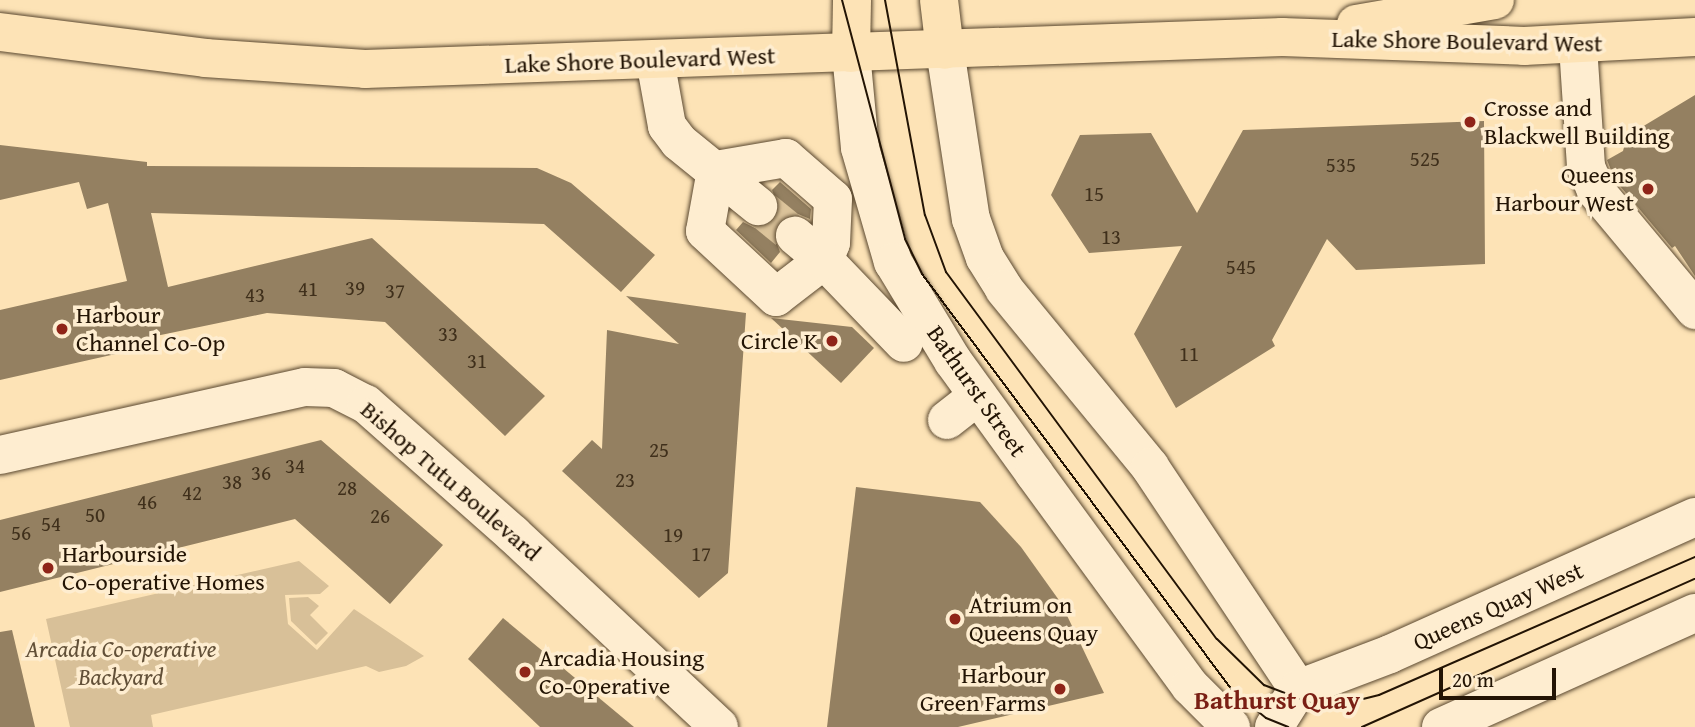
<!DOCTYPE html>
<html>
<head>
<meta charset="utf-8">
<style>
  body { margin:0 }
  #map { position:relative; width:1695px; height:727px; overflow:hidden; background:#fde3b6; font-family:"Gentium Book Plus",serif }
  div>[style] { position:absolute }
  .green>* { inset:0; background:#d8c098 }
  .building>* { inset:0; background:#948061 }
  .minor-tunnel>* { height:38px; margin-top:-19px; transform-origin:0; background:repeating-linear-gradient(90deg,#dcc49b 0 38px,transparent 0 57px) }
  .roads { filter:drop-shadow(0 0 2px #5a4830) drop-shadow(0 0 2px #5a4830) }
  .minor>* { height:38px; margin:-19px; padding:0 19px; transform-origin:19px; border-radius:19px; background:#feedd0 }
  .major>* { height:38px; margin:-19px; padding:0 19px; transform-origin:19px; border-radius:19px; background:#fde3b6 }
  .highway>* { height:38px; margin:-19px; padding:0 19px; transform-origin:19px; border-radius:19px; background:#fde3b6 }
  .tram>* { height:2px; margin:-1px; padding:0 1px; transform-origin:1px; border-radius:1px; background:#231404 }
  .dots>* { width:19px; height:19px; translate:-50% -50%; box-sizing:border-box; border:4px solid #feedd0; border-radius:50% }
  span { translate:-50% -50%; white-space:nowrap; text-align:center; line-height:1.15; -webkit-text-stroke:7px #feedd0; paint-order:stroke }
  .number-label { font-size:21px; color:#3f2f1b }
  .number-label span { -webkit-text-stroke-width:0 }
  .street-label { font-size:24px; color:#231404 }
  .poi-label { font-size:24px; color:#231404 }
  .left { translate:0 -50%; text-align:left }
  .right { translate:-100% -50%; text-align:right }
  .park-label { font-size:24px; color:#625038; font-style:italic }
  .neighbourhood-label { font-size:26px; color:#7a1f14; font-weight:700 }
  .scale { position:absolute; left:1439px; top:668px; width:117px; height:32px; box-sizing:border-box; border:4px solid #231404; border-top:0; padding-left:9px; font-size:21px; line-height:24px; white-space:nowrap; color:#231404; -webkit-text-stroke:5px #feedd0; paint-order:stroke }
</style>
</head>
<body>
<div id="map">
  <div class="green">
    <div style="clip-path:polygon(299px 561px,329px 586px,320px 594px,285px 595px,288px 624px,317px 650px,354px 609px,424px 656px,406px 666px,379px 672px,366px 666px,151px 715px,153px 727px,70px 727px,46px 619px)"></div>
    <div style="clip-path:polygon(308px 597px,319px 606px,310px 615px,328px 633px,316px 645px,291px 621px,289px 598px)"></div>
  </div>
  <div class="building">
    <div style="clip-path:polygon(1695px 95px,1695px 276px,1675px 246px,1672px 248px,1615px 180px,1607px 160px,1623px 151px,1627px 136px)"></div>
    <div style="clip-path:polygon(1484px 121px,1485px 264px,1356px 270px,1327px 239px,1272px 340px,1275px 346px,1176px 408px,1134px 334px,1182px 246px,1089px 253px,1051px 195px,1080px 135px,1151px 133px,1197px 213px,1243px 130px)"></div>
    <div style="clip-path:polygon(0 145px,147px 162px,147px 166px,537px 168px,571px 183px,655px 255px,621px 292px,544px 224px,151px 213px,168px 287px,372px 238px,545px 396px,505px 436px,385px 322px,267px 313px,127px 342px,129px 351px,0 380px,0 310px,127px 281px,108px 203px,87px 209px,79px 182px,0 200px)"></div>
    <div style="clip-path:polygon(780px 182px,811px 209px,810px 219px,798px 214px,779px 222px,773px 233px,780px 252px,771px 263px,736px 230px,743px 222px,755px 228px,774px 220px,780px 209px,772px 190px)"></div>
    <div style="clip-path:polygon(626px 296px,746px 313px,728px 573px,699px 598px,562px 471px,592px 440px,602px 449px,607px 330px,679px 344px)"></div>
    <div style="clip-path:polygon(771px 318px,852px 327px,874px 348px,841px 383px)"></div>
    <div style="clip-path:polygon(321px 440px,443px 545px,390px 604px,295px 519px,0 592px,0 520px)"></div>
    <div style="clip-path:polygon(856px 487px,980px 502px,1021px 547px,1061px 603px,1104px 693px,958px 727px,827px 727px)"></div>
    <div style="clip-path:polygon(503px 618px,634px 727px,540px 727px,468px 659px)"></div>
    <div style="clip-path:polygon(12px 630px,35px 727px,0 727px,0 632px)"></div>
  </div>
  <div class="minor-tunnel">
    <div style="left:758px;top:206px;width:48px;rotate:39deg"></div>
  </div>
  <div class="roads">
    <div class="minor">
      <div style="left:1578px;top:46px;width:121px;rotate:86.2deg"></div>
      <div style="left:1586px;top:167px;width:26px;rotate:67deg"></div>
      <div style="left:1596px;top:191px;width:155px;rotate:50.2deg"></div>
      <div style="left:945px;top:50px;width:171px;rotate:81.3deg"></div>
      <div style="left:971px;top:219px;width:41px;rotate:70.3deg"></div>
      <div style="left:985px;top:258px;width:36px;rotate:58deg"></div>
      <div style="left:1004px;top:289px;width:230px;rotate:50.6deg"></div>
      <div style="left:1150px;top:467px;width:267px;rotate:56.3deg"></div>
      <div style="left:851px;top:53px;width:95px;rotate:84.6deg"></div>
      <div style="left:860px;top:148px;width:119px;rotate:73.9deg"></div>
      <div style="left:893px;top:262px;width:116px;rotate:58.8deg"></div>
      <div style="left:953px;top:361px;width:138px;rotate:54.1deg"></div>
      <div style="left:1034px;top:473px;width:264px;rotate:53.8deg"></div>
      <div style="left:1190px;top:686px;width:58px;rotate:45deg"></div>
      <div style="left:655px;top:60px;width:67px;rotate:79.7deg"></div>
      <div style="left:667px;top:126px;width:20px;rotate:53deg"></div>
      <div style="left:679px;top:142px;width:102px;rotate:39deg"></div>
      <div style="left:716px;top:170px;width:62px;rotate:100.2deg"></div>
      <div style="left:705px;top:231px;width:97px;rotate:42.9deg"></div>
      <div style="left:776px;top:297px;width:61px;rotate:-37.6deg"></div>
      <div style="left:824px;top:260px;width:115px;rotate:46.1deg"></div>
      <div style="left:716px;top:170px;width:71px;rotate:-9.7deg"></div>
      <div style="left:786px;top:158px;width:62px;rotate:41.1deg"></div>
      <div style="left:833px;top:199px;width:44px;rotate:92.6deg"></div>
      <div style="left:831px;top:243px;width:18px;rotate:112deg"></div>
      <div style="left:824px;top:260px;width:38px;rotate:-140deg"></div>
      <div style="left:947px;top:420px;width:39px;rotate:-38deg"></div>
      <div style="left:0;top:455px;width:312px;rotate:-12.6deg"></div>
      <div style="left:305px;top:387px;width:29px;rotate:2deg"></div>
      <div style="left:334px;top:388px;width:36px;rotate:27deg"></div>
      <div style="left:366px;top:404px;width:196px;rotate:41.5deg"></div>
      <div style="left:513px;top:534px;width:282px;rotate:43.1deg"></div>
      <div style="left:1298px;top:689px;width:98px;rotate:-20.8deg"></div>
      <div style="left:1390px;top:654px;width:334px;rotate:-24.2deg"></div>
      <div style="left:1274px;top:727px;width:45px;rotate:-57.7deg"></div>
      <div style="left:1441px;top:727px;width:278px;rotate:-24.2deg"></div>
    </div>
    <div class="major">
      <div style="left:939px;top:0;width:50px;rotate:83.2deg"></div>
      <div style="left:851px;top:53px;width:53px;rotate:-88.9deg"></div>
    </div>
    <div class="highway">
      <div style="left:1356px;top:24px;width:141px;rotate:-9.8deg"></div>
      <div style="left:0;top:32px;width:207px;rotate:7.2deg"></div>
      <div style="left:205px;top:58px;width:160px;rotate:3.9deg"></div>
      <div style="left:365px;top:69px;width:918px;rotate:-2deg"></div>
      <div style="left:1282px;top:37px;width:242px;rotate:2.1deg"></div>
      <div style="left:1524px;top:46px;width:171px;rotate:-3deg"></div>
    </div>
  </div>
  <div class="tram">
    <div style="left:842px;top:0;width:247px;rotate:75.2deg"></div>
    <div style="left:905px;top:239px;width:39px;rotate:64deg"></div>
    <div style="left:922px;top:274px;width:519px;rotate:53.31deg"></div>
    <div style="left:1232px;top:690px;width:44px;rotate:39.5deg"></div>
    <div style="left:1266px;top:718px;width:24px;rotate:22deg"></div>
    <div style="left:885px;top:0;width:219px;rotate:79.5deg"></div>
    <div style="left:925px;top:215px;width:61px;rotate:69.8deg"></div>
    <div style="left:946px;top:272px;width:456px;rotate:53.6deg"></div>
    <div style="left:1217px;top:639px;width:66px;rotate:44.4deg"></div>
    <div style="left:1264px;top:685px;width:50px;rotate:21deg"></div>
    <div style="left:1311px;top:703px;width:36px"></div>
    <div style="left:1347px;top:703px;width:33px;rotate:-14deg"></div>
    <div style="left:1379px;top:695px;width:345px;rotate:-23.6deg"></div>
    <div style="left:1362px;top:727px;width:364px;rotate:-24deg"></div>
  </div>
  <div class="dots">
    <div style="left:1470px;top:122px;background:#8f2418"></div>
    <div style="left:1648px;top:189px;background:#8f2418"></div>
    <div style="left:62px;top:329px;background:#8f2418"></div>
    <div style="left:832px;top:341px;background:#8f2418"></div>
    <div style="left:48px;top:568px;background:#8f2418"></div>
    <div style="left:955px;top:619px;background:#8f2418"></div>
    <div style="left:525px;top:672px;background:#8f2418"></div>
    <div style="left:1060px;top:689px;background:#8f2418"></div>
  </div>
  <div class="number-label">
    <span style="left:1425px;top:159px">525</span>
    <span style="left:1341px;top:165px">535</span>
    <span style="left:1094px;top:194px">15</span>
    <span style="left:1111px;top:237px">13</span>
    <span style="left:1241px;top:267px">545</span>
    <span style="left:355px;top:288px">39</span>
    <span style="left:308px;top:289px">41</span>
    <span style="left:395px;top:291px">37</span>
    <span style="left:255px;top:295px">43</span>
    <span style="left:448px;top:334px">33</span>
    <span style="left:1189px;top:354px">11</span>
    <span style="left:477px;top:361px">31</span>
    <span style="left:659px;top:450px">25</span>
    <span style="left:295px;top:466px">34</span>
    <span style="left:261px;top:473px">36</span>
    <span style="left:625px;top:480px">23</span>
    <span style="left:232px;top:482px">38</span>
    <span style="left:347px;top:488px">28</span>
    <span style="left:192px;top:493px">42</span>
    <span style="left:147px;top:502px">46</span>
    <span style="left:95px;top:515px">50</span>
    <span style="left:380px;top:516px">26</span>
    <span style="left:51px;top:524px">54</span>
    <span style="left:21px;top:533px">56</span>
    <span style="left:673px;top:535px">19</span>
    <span style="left:701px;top:554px">17</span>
  </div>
  <div class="street-label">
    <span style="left:1467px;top:41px;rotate:1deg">Lake Shore Boulevard West</span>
    <span style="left:640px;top:60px;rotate:-2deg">Lake Shore Boulevard West</span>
    <span style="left:977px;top:391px;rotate:55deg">Bathurst Street</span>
    <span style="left:451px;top:481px;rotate:41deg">Bishop Tutu Boulevard</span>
    <span style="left:1498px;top:606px;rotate:-24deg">Queens Quay West</span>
  </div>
  <div class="poi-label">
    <span class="left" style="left:1484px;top:122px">Crosse and<br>Blackwell Building</span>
    <span class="right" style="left:1634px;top:189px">Queens<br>Harbour West</span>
    <span class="left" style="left:76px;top:329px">Harbour<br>Channel Co-Op</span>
    <span class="right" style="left:818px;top:341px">Circle K</span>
    <span class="left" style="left:62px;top:568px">Harbourside<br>Co-operative Homes</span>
    <span class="left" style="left:969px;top:619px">Atrium on<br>Queens Quay</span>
    <span class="left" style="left:539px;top:672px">Arcadia Housing<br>Co-Operative</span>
    <span class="right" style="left:1046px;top:689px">Harbour<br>Green Farms</span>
  </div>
  <div class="park-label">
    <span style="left:121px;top:663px">Arcadia Co-operative<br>Backyard</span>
  </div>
  <div class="neighbourhood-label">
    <span style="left:1277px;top:700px">Bathurst Quay</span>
  </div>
  <div class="scale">20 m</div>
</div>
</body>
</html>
